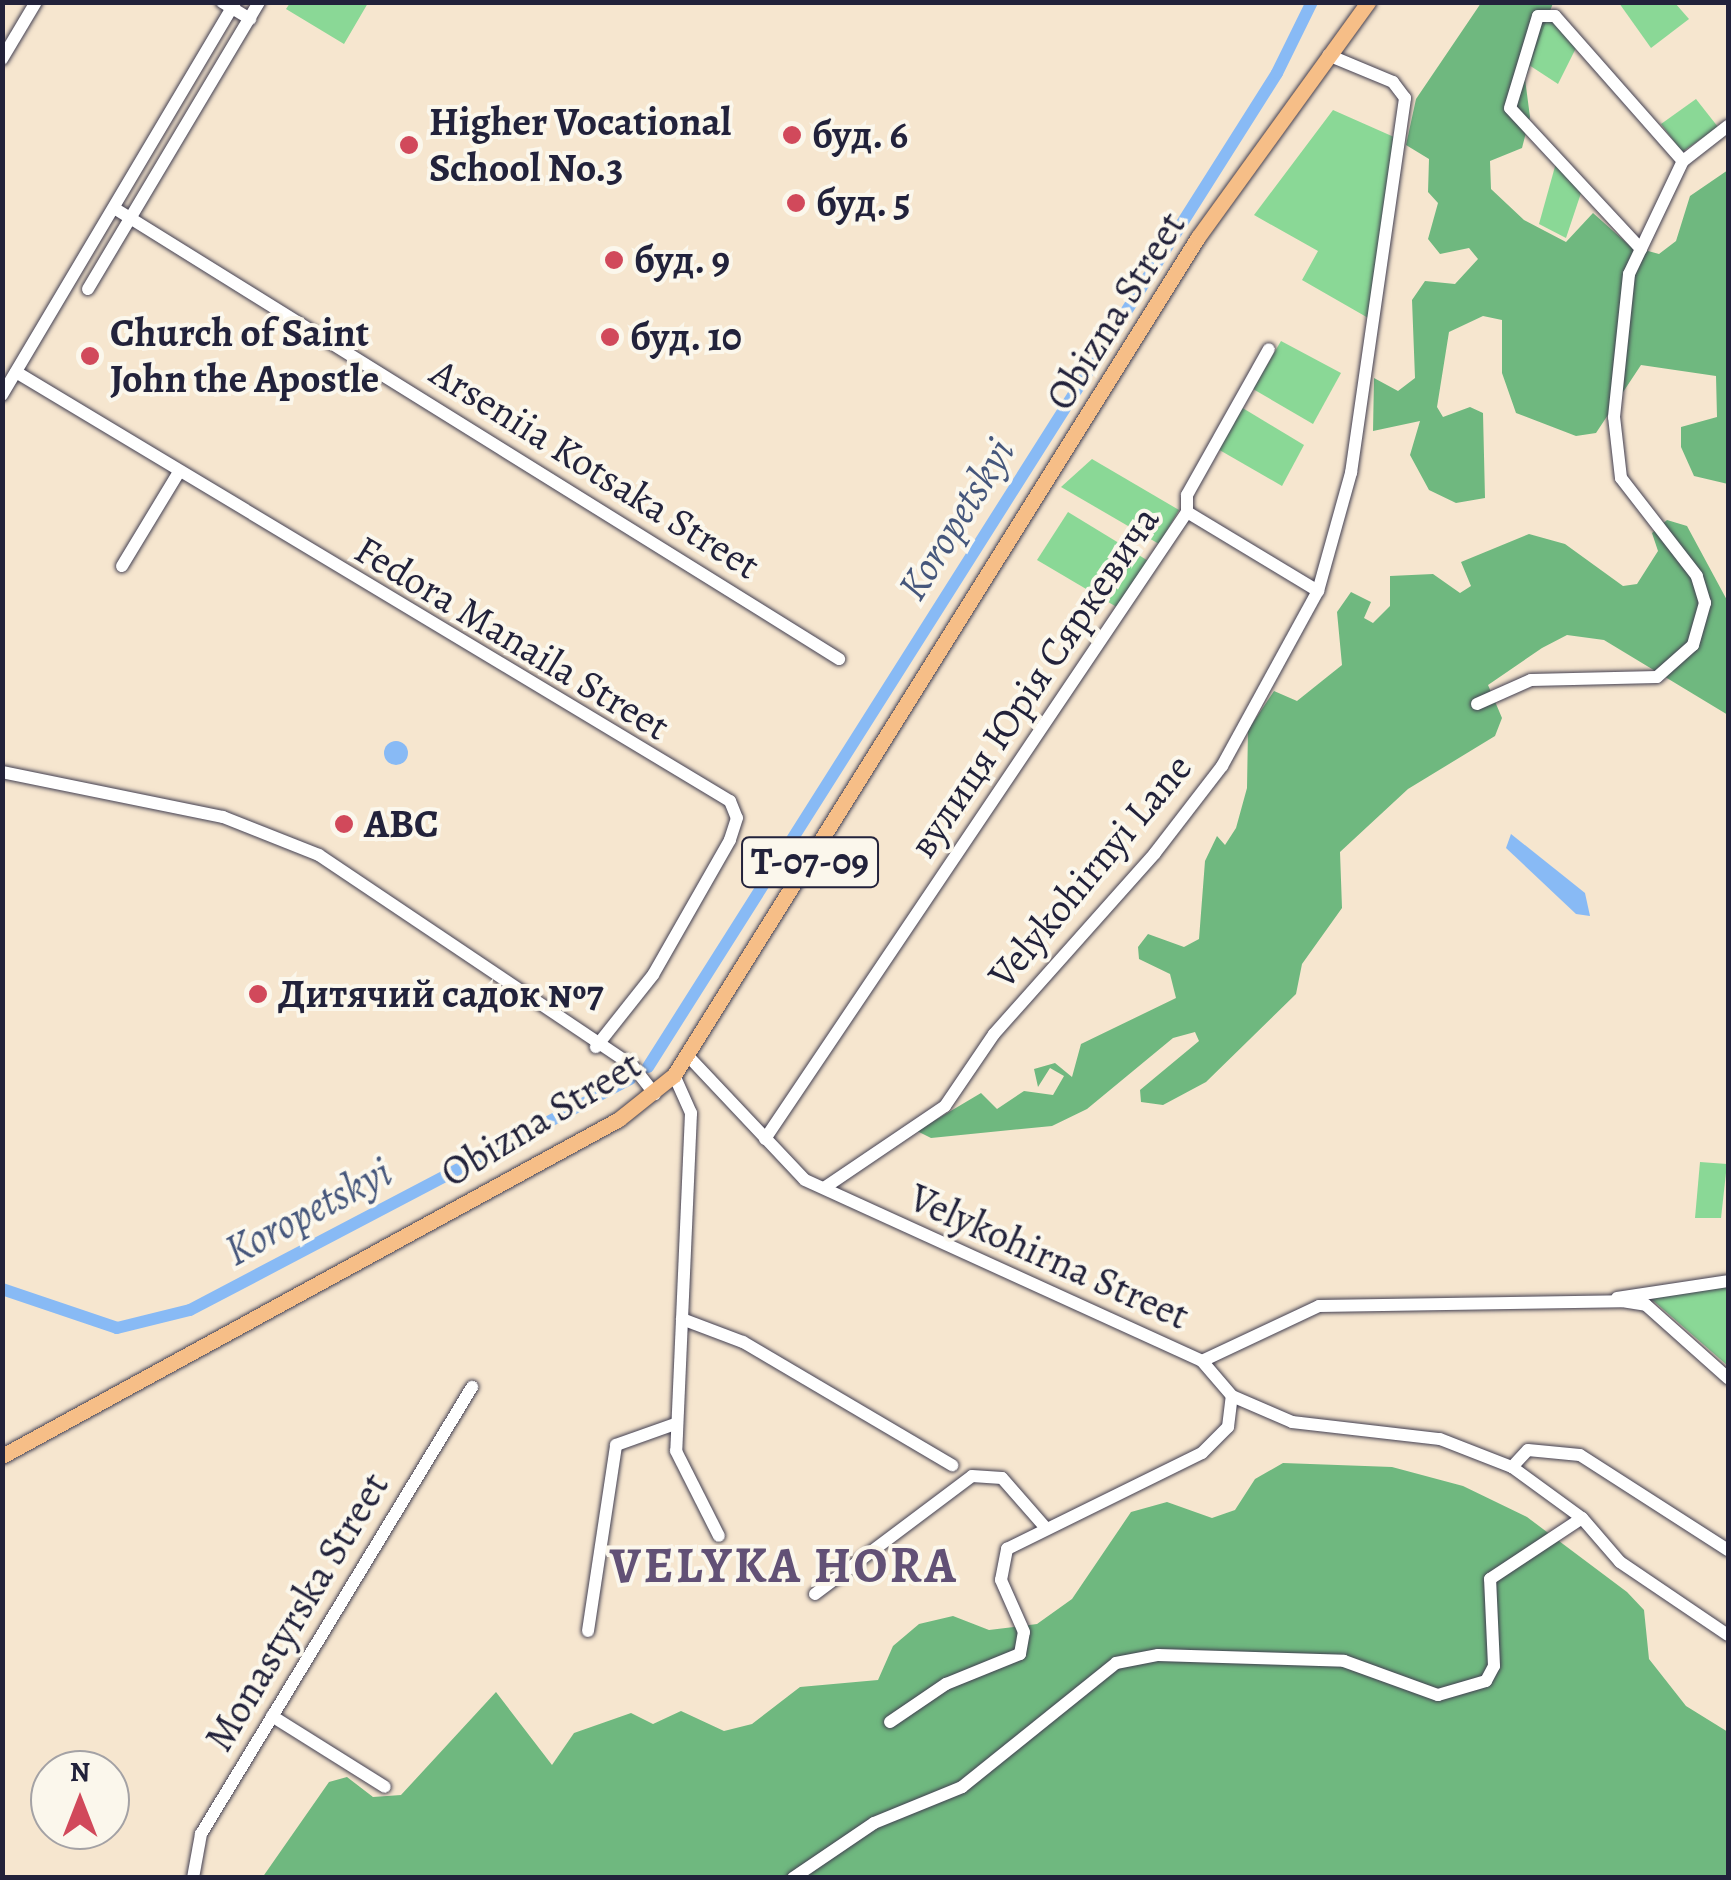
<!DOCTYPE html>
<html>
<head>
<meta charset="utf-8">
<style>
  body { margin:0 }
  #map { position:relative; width:1731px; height:1880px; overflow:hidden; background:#f6e6cf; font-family:Alegreya,serif }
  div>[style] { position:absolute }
  .green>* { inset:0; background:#8ad896 }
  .forest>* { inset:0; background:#6fb87f }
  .water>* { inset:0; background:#88baf5 }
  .round { border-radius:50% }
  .canal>* { height:12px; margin:-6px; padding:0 6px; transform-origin:6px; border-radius:6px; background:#88baf5 }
  .roads { filter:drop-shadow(0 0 2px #423f51) drop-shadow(0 0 2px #423f51) }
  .minor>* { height:12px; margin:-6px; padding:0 6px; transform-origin:6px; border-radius:6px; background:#fff }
  .major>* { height:15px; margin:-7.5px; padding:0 7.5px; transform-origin:7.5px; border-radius:7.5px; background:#f6be87 }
  .dots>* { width:28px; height:28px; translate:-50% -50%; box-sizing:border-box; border:5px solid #fbf7ec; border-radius:50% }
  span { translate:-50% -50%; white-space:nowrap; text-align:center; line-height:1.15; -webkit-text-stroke:8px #fbf7ec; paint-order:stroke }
  .shield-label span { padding:2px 8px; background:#fbf7ec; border:2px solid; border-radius:8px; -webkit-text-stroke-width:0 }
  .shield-label { font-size:38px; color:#22223b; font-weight:700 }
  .poi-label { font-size:40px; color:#22223b; font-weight:700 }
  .left { translate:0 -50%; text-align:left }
  .street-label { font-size:40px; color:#22223b }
  .water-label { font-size:42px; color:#46577c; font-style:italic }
  .district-label { font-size:50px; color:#625176; font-weight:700; letter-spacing:2.5px }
  .frame { position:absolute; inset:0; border:5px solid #22223b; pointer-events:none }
  .north { position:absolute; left:30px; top:1750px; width:100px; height:100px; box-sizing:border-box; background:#fbf7ec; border:2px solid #a4a2a5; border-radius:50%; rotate:0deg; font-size:28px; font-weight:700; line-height:40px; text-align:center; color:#22223b }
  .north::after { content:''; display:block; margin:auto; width:35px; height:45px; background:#d1495b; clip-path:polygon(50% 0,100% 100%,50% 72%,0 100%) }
</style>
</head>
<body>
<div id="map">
  <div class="green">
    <div style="clip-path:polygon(290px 3px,290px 2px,368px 3px,344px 44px,286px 9px)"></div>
    <div style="clip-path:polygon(1619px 3px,1675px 3px,1689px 19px,1651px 48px)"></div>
    <div style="clip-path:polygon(1550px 17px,1576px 48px,1558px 84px,1523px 61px,1539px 20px)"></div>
    <div style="clip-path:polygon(1696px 99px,1718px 127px,1682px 152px,1661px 124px)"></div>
    <div style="clip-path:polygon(1333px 110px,1394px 137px,1370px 319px,1302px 280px,1318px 251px,1254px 215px)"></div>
    <div style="clip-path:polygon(1556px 163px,1582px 190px,1566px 238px,1539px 224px)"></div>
    <div style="clip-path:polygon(1281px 341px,1341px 373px,1313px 424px,1253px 389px)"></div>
    <div style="clip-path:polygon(1241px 407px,1304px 445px,1282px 486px,1216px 448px)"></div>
    <div style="clip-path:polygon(1092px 459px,1179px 510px,1159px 544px,1061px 487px)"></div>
    <div style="clip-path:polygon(1068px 512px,1150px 562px,1120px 609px,1037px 560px)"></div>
    <div style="clip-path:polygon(1700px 1162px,1727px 1164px,1721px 1218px,1695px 1218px)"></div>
    <div style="clip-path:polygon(1728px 1287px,1728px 1366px,1649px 1297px)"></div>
  </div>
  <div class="forest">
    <div style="clip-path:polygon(1481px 3px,1553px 3px,1525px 79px,1530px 117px,1522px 148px,1490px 161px,1491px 189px,1524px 220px,1566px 242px,1593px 213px,1630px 246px,1659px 254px,1676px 241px,1690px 196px,1728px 170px,1728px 484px,1694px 476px,1681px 447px,1681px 427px,1717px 417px,1716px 376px,1641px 365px,1596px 433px,1576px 436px,1516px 413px,1502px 373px,1502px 320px,1483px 316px,1449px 332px,1437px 407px,1443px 417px,1470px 407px,1483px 413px,1485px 498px,1456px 503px,1429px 490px,1410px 455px,1420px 421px,1373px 431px,1374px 378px,1398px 391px,1415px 378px,1412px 300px,1425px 281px,1455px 284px,1478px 259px,1469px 248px,1440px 254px,1428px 239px,1438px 203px,1428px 192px,1429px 159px,1406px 145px,1416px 99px)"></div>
    <div style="clip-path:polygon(1667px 520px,1687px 526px,1728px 602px,1728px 715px,1604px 640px,1567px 635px,1542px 648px,1488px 685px,1502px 718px,1495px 736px,1408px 789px,1340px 852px,1342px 908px,1302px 964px,1296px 994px,1206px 1082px,1163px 1105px,1141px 1102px,1140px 1090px,1199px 1041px,1195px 1032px,1173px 1038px,1087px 1109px,1052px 1126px,931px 1138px,917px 1131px,981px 1093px,997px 1109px,1024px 1091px,1053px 1095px,1064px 1076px,1050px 1068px,1038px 1087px,1034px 1069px,1055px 1063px,1072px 1077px,1081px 1044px,1176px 998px,1170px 974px,1139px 959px,1138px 947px,1148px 934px,1184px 947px,1199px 939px,1205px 861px,1217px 836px,1225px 845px,1236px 828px,1247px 788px,1248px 730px,1274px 691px,1297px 701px,1342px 665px,1337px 612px,1351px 592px,1371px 602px,1364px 618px,1373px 623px,1390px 606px,1390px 576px,1433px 574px,1460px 593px,1471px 586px,1461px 562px,1529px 534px,1565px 544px,1623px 586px,1637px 584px,1658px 551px,1652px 533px)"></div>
    <div style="clip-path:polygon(1283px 1463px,1392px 1467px,1463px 1486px,1527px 1517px,1627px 1592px,1644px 1610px,1649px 1659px,1686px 1706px,1728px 1732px,1728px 1877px,262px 1878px,329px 1782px,347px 1777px,373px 1797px,401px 1795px,496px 1692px,552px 1765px,574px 1733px,631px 1713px,653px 1724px,681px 1711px,724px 1731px,752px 1724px,800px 1687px,878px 1680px,893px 1646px,919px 1624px,953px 1616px,989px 1630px,1037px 1624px,1072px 1599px,1131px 1512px,1167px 1502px,1212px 1518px,1235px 1510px,1255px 1479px)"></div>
  </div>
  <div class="water">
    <div class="round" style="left:384px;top:741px;width:24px;height:24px"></div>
    <div style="clip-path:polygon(1511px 834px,1585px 893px,1590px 916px,1576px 914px,1506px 848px)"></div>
  </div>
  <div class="canal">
    <div style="left:648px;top:1067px;width:1176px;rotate:-57.67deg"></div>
    <div style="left:1277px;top:73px;width:79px;rotate:-63.8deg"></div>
    <div style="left:2px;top:1289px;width:121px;rotate:18.7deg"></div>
    <div style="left:117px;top:1328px;width:75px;rotate:-13.9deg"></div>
    <div style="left:190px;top:1310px;width:497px;rotate:-27.7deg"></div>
  </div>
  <div class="roads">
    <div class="minor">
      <div style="left:222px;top:2px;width:33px;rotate:31deg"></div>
      <div style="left:2px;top:59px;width:66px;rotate:-59.2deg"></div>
      <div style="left:114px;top:208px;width:854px;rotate:31.88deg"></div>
      <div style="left:1641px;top:249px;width:192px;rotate:-132.9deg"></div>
      <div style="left:1510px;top:108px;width:96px;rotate:-73.1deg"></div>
      <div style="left:1538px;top:16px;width:17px"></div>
      <div style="left:1555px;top:16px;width:193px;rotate:48.6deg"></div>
      <div style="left:88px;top:289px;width:334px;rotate:-59.2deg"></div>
      <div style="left:16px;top:372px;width:833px;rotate:31deg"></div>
      <div style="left:730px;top:801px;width:18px;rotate:68deg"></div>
      <div style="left:737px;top:818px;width:23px;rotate:108deg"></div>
      <div style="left:730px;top:840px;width:155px;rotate:119.7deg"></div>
      <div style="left:653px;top:975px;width:92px;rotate:128.4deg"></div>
      <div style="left:2px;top:395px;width:457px;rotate:-59.3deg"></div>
      <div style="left:1187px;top:512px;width:153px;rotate:31.1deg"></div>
      <div style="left:122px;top:566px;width:110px;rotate:-58.8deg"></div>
      <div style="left:1477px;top:704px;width:59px;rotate:-24deg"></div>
      <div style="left:1531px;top:680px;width:126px;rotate:-1.4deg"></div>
      <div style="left:1657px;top:677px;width:48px;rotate:-41.6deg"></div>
      <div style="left:1693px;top:645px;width:44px;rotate:-74.1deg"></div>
      <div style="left:1705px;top:603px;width:28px;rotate:-107deg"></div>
      <div style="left:1697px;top:576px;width:124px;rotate:-127.8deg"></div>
      <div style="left:1621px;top:478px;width:61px;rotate:-96.5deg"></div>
      <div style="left:1614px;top:417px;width:144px;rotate:-84deg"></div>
      <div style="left:1629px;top:274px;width:125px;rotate:-64.5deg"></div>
      <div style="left:1683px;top:161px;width:57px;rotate:-37.9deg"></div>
      <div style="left:2px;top:772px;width:226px;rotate:11.5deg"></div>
      <div style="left:223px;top:817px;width:103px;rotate:21.6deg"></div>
      <div style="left:319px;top:855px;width:377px;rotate:33.9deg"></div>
      <div style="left:632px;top:1065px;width:37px;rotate:52deg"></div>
      <div style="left:688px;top:1056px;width:170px;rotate:46.7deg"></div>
      <div style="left:805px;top:1180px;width:436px;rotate:24.5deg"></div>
      <div style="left:1202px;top:1361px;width:129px;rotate:-25.2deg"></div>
      <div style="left:1319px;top:1306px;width:303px;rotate:-0.9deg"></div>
      <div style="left:1622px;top:1301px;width:24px;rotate:9deg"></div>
      <div style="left:1646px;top:1305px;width:110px;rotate:41.7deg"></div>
      <div style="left:674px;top:1075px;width:42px;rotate:65.9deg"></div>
      <div style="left:691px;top:1113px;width:338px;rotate:92.5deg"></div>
      <div style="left:676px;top:1451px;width:95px;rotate:63.2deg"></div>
      <div style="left:765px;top:1139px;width:756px;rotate:-56.06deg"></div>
      <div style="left:1187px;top:512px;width:17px;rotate:-90deg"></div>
      <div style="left:1187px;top:495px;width:167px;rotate:-60.7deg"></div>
      <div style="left:824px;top:1188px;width:146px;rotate:-34.1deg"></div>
      <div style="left:945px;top:1106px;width:87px;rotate:-55.8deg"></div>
      <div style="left:994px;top:1034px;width:242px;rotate:-48.3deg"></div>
      <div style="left:1155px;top:853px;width:110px;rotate:-52.4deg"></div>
      <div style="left:1222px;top:766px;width:200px;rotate:-61.3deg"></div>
      <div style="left:1318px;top:591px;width:123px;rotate:-74.4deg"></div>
      <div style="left:1351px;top:473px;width:379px;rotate:-81.8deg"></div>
      <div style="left:1405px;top:98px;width:20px;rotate:-127deg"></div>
      <div style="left:1393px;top:82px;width:70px;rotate:-157.4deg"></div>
      <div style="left:1617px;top:1298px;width:112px;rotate:-8.7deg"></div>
      <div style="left:682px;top:1319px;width:65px;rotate:20.7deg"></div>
      <div style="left:743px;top:1342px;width:243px;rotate:30.5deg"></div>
      <div style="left:1202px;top:1361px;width:46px;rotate:49.4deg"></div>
      <div style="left:1232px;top:1396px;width:65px;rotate:23.4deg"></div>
      <div style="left:1292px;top:1422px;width:149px;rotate:6.6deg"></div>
      <div style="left:1440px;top:1439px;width:77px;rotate:21.3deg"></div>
      <div style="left:1512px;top:1467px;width:87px;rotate:36.1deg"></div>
      <div style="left:1582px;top:1518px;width:58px;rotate:49.2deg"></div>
      <div style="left:1620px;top:1562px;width:130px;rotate:34.1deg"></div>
      <div style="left:1512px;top:1467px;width:23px;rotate:-47deg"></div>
      <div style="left:1528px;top:1450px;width:52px;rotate:5.5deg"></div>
      <div style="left:1580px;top:1455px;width:176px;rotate:32.7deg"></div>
      <div style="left:815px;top:1594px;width:196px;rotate:-36.9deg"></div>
      <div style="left:972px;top:1476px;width:30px;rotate:4deg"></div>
      <div style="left:1002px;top:1478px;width:64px;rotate:48.8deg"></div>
      <div style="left:588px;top:1631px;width:188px;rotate:-81.4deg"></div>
      <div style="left:616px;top:1445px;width:63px;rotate:-19.6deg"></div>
      <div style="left:272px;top:1716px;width:133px;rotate:32.1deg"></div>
      <div style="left:890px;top:1722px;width:68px;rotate:-34.2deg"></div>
      <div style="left:946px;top:1684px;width:80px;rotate:-22.1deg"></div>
      <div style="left:1020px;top:1654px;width:22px;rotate:-80deg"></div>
      <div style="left:1024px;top:1632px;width:57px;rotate:-113.9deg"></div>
      <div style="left:1001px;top:1580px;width:32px;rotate:-79deg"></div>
      <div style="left:1007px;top:1549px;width:217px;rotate:-26.2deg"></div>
      <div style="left:1202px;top:1453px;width:37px;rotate:-45deg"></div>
      <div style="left:1228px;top:1427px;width:31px;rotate:-83deg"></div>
      <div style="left:193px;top:1878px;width:45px;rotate:-79.7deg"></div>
      <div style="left:201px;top:1834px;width:523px;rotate:-58.77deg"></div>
      <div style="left:793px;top:1878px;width:98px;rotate:-34.2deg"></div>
      <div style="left:874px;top:1823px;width:95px;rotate:-22.2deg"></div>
      <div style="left:962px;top:1787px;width:198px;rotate:-38.8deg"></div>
      <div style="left:1116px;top:1663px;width:43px;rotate:-10.8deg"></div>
      <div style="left:1158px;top:1655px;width:186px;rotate:1.8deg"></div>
      <div style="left:1344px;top:1661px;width:100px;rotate:19.9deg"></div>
      <div style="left:1438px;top:1695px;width:50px;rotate:-16.3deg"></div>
      <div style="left:1486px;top:1681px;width:17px;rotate:-62deg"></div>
      <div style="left:1494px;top:1666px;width:87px;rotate:-92.6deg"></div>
      <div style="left:1490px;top:1579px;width:110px;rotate:-33.5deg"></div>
    </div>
    <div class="major">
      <div style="left:2px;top:1456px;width:703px;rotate:-28.64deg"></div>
      <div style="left:619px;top:1119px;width:70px;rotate:-38.7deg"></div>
      <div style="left:674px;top:1075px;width:988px;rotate:-57.98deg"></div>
      <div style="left:1198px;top:237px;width:290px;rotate:-54.1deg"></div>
    </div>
  </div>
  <div class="dots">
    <div style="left:792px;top:135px;background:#d1495b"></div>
    <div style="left:409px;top:145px;background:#d1495b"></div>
    <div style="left:796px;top:203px;background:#d1495b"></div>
    <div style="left:614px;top:260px;background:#d1495b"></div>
    <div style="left:610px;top:337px;background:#d1495b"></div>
    <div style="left:90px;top:356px;background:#d1495b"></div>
    <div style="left:344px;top:824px;background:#d1495b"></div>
    <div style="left:258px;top:994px;background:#d1495b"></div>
  </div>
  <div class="shield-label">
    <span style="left:810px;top:862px">Т-07-09</span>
  </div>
  <div class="poi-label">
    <span class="left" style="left:429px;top:145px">Higher Vocational<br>School No.3</span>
    <span class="left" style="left:812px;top:135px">буд. 6</span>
    <span class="left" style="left:816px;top:203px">буд. 5</span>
    <span class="left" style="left:634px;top:260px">буд. 9</span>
    <span class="left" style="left:110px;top:356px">Church of Saint<br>John the Apostle</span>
    <span class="left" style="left:630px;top:337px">буд. 10</span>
    <span class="left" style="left:364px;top:824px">АВС</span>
    <span class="left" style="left:278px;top:994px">Дитячий садок №7</span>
  </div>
  <div class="street-label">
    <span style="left:1116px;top:311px;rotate:-58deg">Obizna Street</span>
    <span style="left:595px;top:469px;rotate:32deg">Arseniia Kotsaka Street</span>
    <span style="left:512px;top:638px;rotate:31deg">Fedora Manaila Street</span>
    <span style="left:1034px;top:682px;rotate:-56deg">вулиця Юрія Сяркевича</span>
    <span style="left:1090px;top:871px;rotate:-50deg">Velykohirnyi Lane</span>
    <span style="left:541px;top:1119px;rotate:-31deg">Obizna Street</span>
    <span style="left:1049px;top:1257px;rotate:24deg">Velykohirna Street</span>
    <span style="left:297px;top:1612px;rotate:-59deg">Monastyrska Street</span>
  </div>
  <div class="water-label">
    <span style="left:956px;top:519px;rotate:-58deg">Koropetskyi</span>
    <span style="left:308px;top:1211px;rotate:-28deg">Koropetskyi</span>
  </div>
  <div class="district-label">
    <span style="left:784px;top:1566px">VELYKA HORA</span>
  </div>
  <div class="frame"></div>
  <div class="north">N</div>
</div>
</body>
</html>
